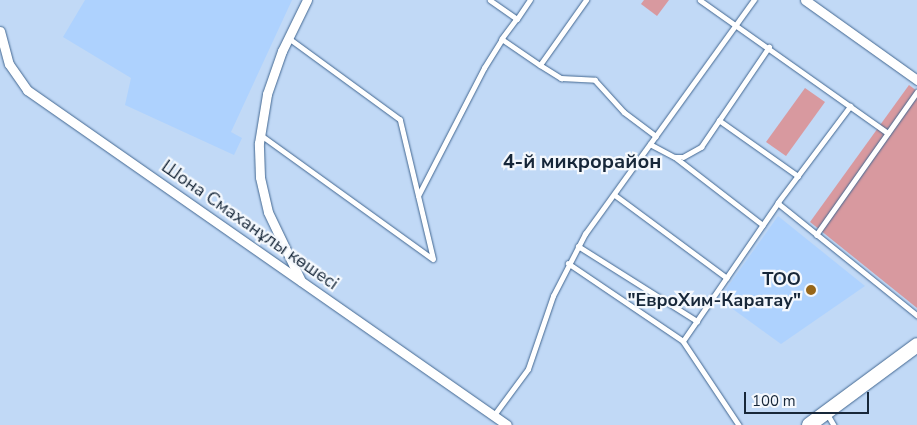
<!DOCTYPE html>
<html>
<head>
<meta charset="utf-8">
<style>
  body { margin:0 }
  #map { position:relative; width:917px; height:425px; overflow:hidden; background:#c1d9f6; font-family:"Nunito Sans",sans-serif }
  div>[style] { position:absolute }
  .built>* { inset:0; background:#aed2fe }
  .green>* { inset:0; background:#d8999f }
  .roads { filter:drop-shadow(0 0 1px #426791) drop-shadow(0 0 1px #426791) }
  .lane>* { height:4.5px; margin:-2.25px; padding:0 2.25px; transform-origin:2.25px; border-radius:2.25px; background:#fff }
  .street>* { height:9px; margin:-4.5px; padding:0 4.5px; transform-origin:4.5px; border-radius:4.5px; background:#fff }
  .secondary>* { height:14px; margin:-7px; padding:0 7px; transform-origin:7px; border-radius:7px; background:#fff }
  .dots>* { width:14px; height:14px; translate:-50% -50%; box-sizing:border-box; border:2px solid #f4f8fd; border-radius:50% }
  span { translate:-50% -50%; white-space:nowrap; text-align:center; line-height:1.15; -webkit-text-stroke:4.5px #f4f8fd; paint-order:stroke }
  .street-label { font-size:18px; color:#172739 }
  .poi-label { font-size:18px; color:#172739; font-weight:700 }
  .right { translate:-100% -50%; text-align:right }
  .quarter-label { font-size:20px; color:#172739; font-weight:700 }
  .scale { position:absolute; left:744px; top:392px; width:125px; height:22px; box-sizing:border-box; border:2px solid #172739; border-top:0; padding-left:6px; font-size:15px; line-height:18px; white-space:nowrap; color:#172739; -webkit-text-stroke:4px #f4f8fd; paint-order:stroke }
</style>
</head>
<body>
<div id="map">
  <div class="built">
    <div style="clip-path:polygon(85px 0,292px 0,231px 132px,242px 138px,234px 155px,125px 105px,131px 78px,63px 37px)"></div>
    <div style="clip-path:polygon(778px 216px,865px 286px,781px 344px,719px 299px)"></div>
  </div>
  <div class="green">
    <div style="clip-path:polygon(644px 0,669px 0,657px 16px,641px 4px)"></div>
    <div style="clip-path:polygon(909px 85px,917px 91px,917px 308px,810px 222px)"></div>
    <div style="clip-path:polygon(805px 88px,825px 102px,786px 156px,766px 142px)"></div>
  </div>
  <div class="roads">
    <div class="lane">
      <div style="left:490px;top:0;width:33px;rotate:35deg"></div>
      <div style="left:517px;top:19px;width:23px;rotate:-56deg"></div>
      <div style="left:700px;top:0;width:230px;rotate:35.3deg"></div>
      <div style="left:517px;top:19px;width:25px;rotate:127deg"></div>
      <div style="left:502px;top:39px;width:46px;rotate:34.4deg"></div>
      <div style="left:540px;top:65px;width:80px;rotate:-54.7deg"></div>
      <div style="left:540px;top:65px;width:25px;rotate:32deg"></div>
      <div style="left:561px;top:78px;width:34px;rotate:3deg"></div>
      <div style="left:595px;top:80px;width:43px;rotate:47.8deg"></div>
      <div style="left:624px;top:112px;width:40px;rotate:37deg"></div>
      <div style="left:851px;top:106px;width:121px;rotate:127deg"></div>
      <div style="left:778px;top:203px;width:179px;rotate:38.9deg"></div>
      <div style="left:719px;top:120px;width:97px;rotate:35.3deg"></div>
      <div style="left:261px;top:135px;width:212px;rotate:35.8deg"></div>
      <div style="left:433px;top:259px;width:143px;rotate:-103.4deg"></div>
      <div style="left:400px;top:120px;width:139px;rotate:-143.8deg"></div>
      <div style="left:650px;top:144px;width:27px;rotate:28deg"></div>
      <div style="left:674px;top:157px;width:9px"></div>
      <div style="left:683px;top:157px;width:21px;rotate:-29deg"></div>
      <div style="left:701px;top:147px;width:121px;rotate:-55.8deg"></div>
      <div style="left:675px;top:157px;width:111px;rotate:37.7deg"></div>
      <div style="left:615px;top:195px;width:139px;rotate:36.5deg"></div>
      <div style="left:418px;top:196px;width:144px;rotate:-62.7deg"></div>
      <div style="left:484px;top:68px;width:34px;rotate:-58deg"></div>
      <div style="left:816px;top:235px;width:175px;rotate:-54.8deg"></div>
      <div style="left:578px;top:246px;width:141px;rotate:32.2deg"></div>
      <div style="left:568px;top:263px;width:139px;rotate:34.1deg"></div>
      <div style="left:683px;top:341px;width:168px;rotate:-55.5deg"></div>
      <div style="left:683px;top:341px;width:101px;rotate:56.3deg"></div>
      <div style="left:827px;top:413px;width:14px;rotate:60deg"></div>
      <div style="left:494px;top:415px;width:57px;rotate:-53.5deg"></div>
      <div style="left:528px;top:369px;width:77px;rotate:-71.1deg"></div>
      <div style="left:553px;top:296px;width:70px;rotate:-62.7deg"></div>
      <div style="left:585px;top:234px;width:289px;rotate:-54.2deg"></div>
    </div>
    <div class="street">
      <div style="left:805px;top:0;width:138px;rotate:35.5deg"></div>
      <div style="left:0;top:31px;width:34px;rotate:75deg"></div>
      <div style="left:9px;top:64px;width:32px;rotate:55deg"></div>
      <div style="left:27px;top:90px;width:585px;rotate:34.91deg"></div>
      <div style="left:301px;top:281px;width:76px;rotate:-115.6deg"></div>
      <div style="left:268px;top:212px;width:36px;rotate:-103deg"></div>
      <div style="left:260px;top:177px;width:34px;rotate:-92deg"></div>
      <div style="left:259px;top:143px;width:50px;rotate:-80.7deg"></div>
      <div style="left:267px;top:94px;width:46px;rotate:-70.8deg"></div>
      <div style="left:282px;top:51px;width:57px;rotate:-63.9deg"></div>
    </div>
    <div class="secondary">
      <div style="left:809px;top:425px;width:134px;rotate:-36.5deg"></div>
    </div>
  </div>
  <div class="dots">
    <div style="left:811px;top:290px;background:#976619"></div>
  </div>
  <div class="street-label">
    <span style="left:250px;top:225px;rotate:35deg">Шона Смаханұлы көшесі</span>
  </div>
  <div class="poi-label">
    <span class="right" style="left:801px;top:290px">ТОО<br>"ЕвроХим-Каратау"</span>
  </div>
  <div class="quarter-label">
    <span style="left:582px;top:161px">4-й микрорайон</span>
  </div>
  <div class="scale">100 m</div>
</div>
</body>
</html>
